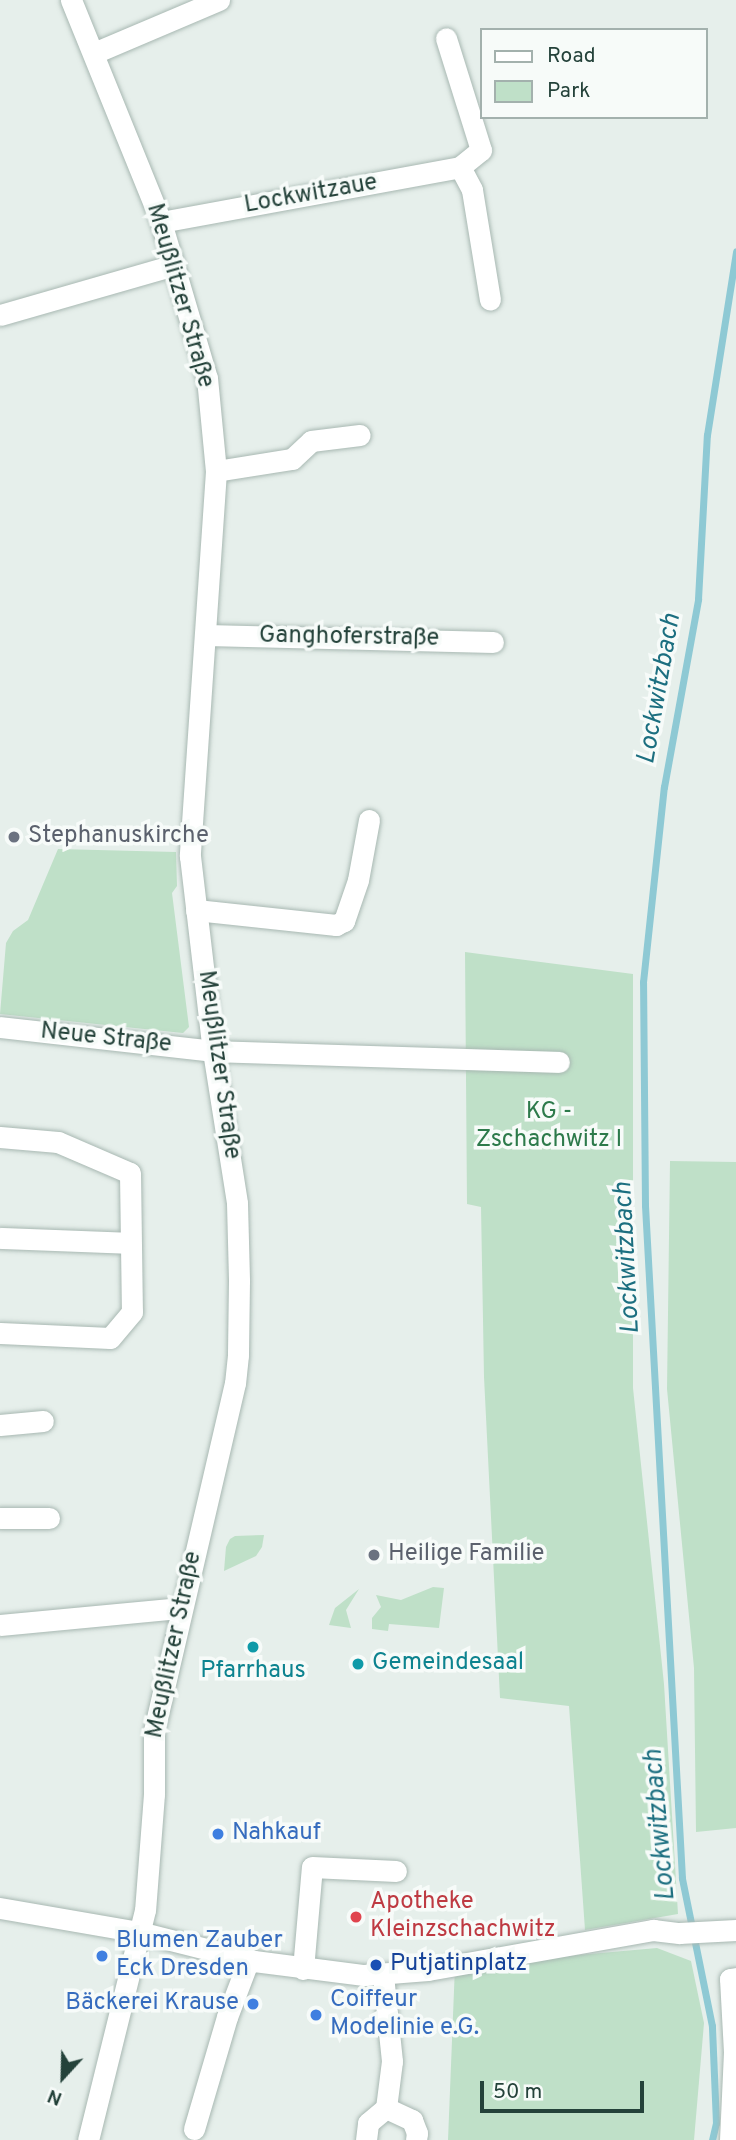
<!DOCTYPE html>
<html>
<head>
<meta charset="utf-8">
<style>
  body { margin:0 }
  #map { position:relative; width:736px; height:2140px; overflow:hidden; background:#e6efeb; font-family:Overpass,sans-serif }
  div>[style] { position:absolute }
  .green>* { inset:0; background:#bfe0c8 }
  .stream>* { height:7px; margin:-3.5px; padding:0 3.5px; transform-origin:3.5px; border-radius:3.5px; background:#8ec9d4 }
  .roads { filter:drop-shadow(0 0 2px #a8b8b2) drop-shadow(0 0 2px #a8b8b2) }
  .minor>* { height:21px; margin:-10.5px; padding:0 10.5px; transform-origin:10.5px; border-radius:10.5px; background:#fff }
  .dots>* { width:19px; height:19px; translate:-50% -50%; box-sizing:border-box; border:4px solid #f7fbf9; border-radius:50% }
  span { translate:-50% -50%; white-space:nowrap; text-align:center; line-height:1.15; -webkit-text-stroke:7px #f7fbf9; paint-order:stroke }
  .street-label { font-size:24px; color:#24423a }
  .worship-label { font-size:24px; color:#5b616d }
  .left { translate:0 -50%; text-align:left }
  .park-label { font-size:24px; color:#2d7a4b }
  .culture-label { font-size:24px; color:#0d838f }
  .shop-label { font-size:24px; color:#366cbe }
  .right { translate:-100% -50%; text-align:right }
  .health-label { font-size:24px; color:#be3a42 }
  .transit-label { font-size:24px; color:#164399 }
  .water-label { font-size:26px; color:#1c6f80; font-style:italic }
  .legend { position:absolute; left:480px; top:28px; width:228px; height:91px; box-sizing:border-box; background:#f7fbf9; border:2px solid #a3b1ad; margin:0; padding:9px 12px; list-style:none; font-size:21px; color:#24423a }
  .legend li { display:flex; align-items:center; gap:14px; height:35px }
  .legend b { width:35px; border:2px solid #a3b1ad }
  .north { position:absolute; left:28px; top:2042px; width:70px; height:70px; -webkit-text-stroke:5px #f7fbf9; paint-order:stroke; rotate:202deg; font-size:19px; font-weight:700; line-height:28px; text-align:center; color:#24423a }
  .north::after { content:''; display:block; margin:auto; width:24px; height:32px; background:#24423a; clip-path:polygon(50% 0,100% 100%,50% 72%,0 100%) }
  .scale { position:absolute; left:480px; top:2081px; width:164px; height:32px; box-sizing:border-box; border:4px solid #24423a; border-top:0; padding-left:9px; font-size:21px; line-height:24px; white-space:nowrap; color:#24423a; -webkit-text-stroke:5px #f7fbf9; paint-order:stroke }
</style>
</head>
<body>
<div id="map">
  <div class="green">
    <div style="clip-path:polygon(58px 849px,176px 852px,177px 886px,172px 893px,189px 1027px,183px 1033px,0 1014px,6px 943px,13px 931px,28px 920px)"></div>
    <div style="clip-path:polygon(465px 952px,633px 974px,633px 1388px,664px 1684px,678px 1914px,585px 1930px,569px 1706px,500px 1698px,484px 1377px,481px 1207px,467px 1204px)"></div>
    <div style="clip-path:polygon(670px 1161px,736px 1162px,736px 1828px,696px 1832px,694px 1668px,667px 1389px)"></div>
    <div style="clip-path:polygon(264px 1535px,262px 1547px,256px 1556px,224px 1571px,226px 1547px,230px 1539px,235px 1536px)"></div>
    <div style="clip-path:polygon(433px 1587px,444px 1588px,439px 1628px,389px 1624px,388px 1631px,372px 1629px,372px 1618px,381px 1607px,376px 1595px,401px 1600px)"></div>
    <div style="clip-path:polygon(359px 1589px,346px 1610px,351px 1628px,329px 1625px,335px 1608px)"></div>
    <div style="clip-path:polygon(657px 1948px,691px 1961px,704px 2023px,694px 2140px,448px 2140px,455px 1966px)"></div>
  </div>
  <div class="stream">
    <div style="left:712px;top:2140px;width:17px;rotate:-77deg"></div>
    <div style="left:716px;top:2123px;width:97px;rotate:-92.4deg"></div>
    <div style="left:712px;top:2026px;width:151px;rotate:-101.5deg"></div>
    <div style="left:682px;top:1878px;width:674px;rotate:-93.15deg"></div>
    <div style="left:645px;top:1205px;width:223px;rotate:-90.5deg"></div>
    <div style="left:643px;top:982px;width:196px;rotate:-83.9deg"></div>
    <div style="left:664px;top:787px;width:191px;rotate:-79.7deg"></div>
    <div style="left:698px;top:599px;width:164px;rotate:-86.9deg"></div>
    <div style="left:707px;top:435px;width:186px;rotate:-81deg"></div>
  </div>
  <div class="roads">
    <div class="minor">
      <div style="left:71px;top:0;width:240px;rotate:67.9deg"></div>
      <div style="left:161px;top:222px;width:163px;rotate:73.6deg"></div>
      <div style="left:207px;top:378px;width:93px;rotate:84.5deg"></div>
      <div style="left:216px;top:471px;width:386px;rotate:93.9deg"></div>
      <div style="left:190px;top:856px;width:196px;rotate:83.3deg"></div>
      <div style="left:213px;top:1051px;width:154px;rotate:81deg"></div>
      <div style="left:237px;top:1203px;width:78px;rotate:88.5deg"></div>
      <div style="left:239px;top:1281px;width:74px;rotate:90.8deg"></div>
      <div style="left:238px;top:1355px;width:28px;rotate:96deg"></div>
      <div style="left:235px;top:1383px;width:357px;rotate:103.1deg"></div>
      <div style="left:154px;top:1731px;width:63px;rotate:90deg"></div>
      <div style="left:154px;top:1794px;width:116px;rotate:94.4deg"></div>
      <div style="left:145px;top:1910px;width:237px;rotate:103.9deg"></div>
      <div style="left:94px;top:53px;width:136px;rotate:-23deg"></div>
      <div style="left:460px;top:167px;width:26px;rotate:62deg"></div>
      <div style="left:472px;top:190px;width:111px;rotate:80.7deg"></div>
      <div style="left:161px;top:222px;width:304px;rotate:-10.4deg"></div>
      <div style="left:460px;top:167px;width:27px;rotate:-39deg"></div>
      <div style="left:481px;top:150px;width:117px;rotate:-107.4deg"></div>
      <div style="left:0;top:315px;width:181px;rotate:-16deg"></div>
      <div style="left:216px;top:471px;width:77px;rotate:-9deg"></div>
      <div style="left:292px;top:459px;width:26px;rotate:-43deg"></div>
      <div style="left:311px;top:441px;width:49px;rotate:-7deg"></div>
      <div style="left:206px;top:635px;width:287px;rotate:1.4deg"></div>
      <div style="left:196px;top:910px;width:141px;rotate:6.1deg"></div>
      <div style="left:336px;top:925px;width:9px;rotate:-27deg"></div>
      <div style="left:344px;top:921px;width:43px;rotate:-71.1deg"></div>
      <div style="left:358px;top:880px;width:61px;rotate:-79.6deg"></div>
      <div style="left:0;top:1027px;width:214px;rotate:6.4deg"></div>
      <div style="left:213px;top:1051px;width:346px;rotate:1.8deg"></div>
      <div style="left:0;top:1137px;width:58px;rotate:4.9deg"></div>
      <div style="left:58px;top:1142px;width:78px;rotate:23.3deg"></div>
      <div style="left:130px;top:1173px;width:139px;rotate:89.2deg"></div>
      <div style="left:132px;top:1312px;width:34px;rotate:130deg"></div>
      <div style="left:110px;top:1338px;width:110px;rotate:-177.4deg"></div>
      <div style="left:0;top:1238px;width:129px;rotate:2.2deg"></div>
      <div style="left:0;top:1425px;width:43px;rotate:-5.3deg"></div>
      <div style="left:0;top:1518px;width:49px"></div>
      <div style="left:0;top:1625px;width:182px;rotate:-5.4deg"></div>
      <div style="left:0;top:1908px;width:141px;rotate:9.8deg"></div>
      <div style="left:139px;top:1932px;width:119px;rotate:14.2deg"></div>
      <div style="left:254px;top:1961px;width:111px;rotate:7.3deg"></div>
      <div style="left:364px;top:1975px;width:64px;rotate:-4.5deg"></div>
      <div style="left:428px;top:1970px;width:229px;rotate:-10.1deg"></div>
      <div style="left:653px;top:1930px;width:26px;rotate:7deg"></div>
      <div style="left:679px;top:1933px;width:57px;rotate:-3deg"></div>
      <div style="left:303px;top:1969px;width:102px;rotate:-85deg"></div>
      <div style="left:312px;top:1867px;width:84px;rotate:2.7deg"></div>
      <div style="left:386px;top:2108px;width:29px;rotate:25deg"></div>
      <div style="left:412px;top:2120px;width:14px;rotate:69deg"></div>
      <div style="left:417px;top:2133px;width:7px;rotate:98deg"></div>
      <div style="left:194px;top:2129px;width:117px;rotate:-73.6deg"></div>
      <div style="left:227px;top:2017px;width:62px;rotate:-69.2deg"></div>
      <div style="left:366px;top:2140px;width:17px;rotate:-83deg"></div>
      <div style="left:368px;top:2123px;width:23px;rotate:-40deg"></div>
      <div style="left:386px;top:2108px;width:47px;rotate:-82.7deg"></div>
      <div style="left:392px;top:2061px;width:86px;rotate:-96deg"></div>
      <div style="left:730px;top:2140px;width:88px;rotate:-87.4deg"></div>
      <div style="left:734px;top:2052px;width:73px;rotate:-93.1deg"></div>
      <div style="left:730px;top:1979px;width:6px;rotate:-9deg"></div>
    </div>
  </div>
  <div class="dots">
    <div style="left:14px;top:837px;background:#6b7280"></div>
    <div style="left:374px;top:1555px;background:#6b7280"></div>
    <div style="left:253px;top:1647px;background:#0f9aa8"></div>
    <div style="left:358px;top:1664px;background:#0f9aa8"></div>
    <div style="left:218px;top:1834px;background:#3f7fe0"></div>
    <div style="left:356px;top:1917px;background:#e0444e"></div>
    <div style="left:102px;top:1956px;background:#3f7fe0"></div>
    <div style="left:376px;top:1965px;background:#1a4fb4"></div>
    <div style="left:253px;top:2004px;background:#3f7fe0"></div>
    <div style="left:316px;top:2015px;background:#3f7fe0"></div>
  </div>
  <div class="street-label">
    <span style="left:311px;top:195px;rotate:-10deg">Lockwitzaue</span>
    <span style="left:179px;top:296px;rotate:74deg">Meußlitzer Straße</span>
    <span style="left:349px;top:638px;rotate:1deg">Ganghoferstraße</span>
    <span style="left:106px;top:1039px;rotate:6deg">Neue Straße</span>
    <span style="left:218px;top:1065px;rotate:82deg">Meußlitzer Straße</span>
    <span style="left:175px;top:1645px;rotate:-78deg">Meußlitzer Straße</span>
  </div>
  <div class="worship-label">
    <span class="left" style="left:28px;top:837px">Stephanuskirche</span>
    <span class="left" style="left:388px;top:1555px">Heilige Familie</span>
  </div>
  <div class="park-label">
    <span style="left:549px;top:1127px">KG -<br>Zschachwitz I</span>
  </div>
  <div class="culture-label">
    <span class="left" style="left:372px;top:1664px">Gemeindesaal</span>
    <span style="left:253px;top:1672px">Pfarrhaus</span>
  </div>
  <div class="shop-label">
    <span class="left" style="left:232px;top:1834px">Nahkauf</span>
    <span class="left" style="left:116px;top:1956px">Blumen Zauber<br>Eck Dresden</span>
    <span class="left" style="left:330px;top:2015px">Coiffeur<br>Modelinie e.G.</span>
    <span class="right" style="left:239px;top:2004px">Bäckerei Krause</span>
  </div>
  <div class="health-label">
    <span class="left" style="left:370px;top:1917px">Apotheke<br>Kleinzschachwitz</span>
  </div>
  <div class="transit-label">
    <span class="left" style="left:390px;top:1965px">Putjatinplatz</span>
  </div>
  <div class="water-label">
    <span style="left:660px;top:689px;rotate:-80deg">Lockwitzbach</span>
    <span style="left:628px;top:1258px;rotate:-93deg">Lockwitzbach</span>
    <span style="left:661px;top:1825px;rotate:-95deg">Lockwitzbach</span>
  </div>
  <ul class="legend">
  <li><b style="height:9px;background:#fff"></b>Road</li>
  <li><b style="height:19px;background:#bfe0c8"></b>Park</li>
  </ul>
  <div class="north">N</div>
  <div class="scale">50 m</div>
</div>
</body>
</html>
